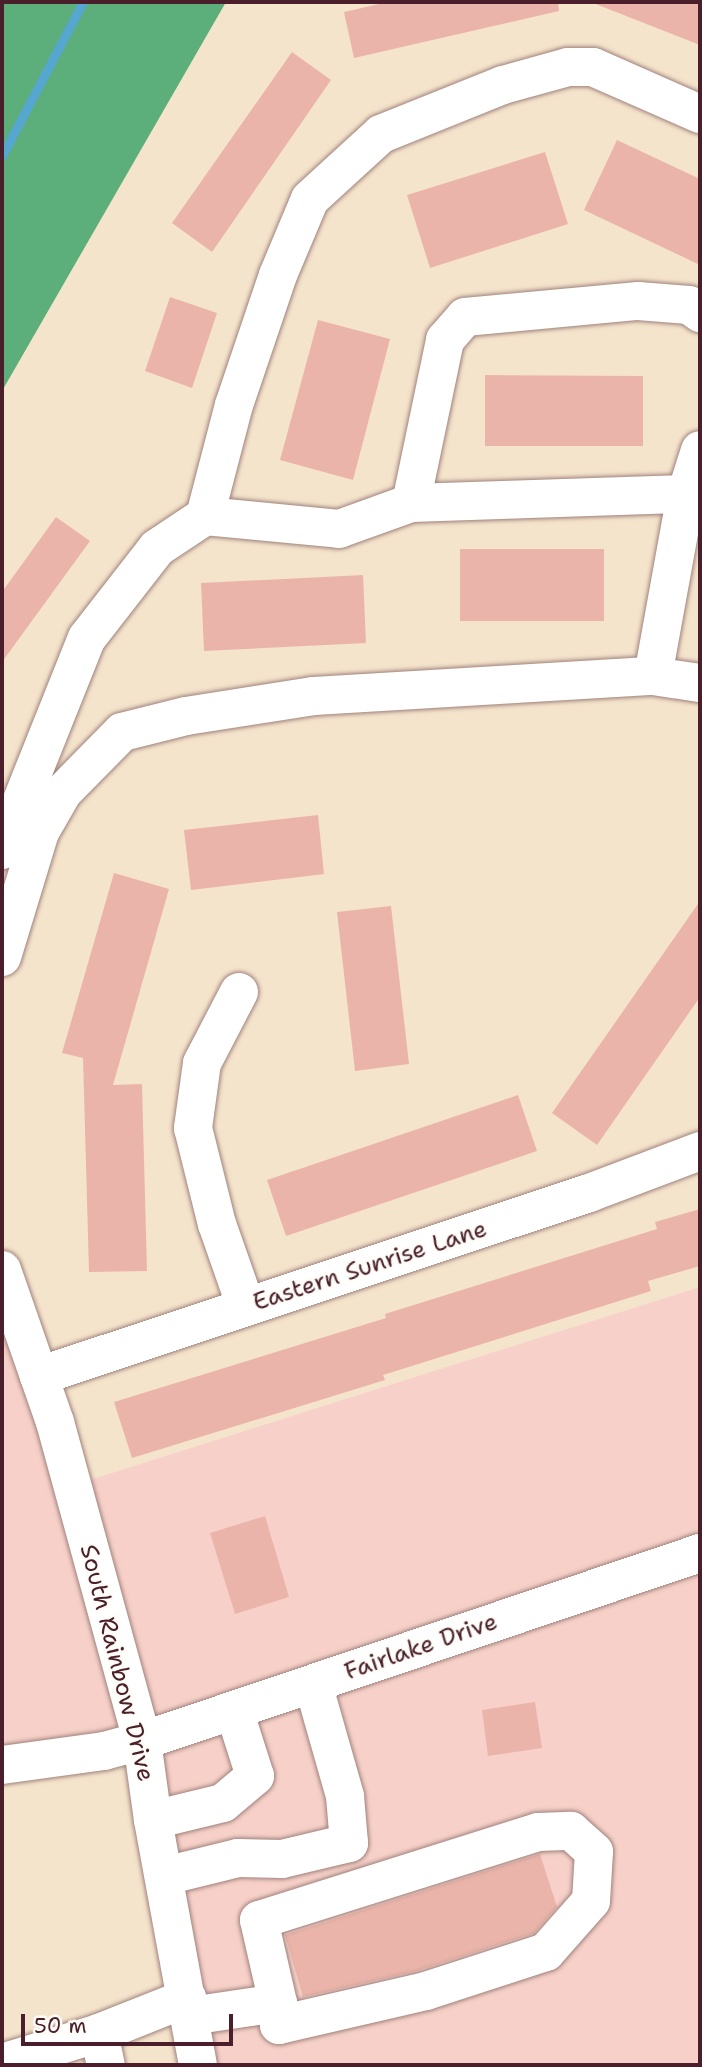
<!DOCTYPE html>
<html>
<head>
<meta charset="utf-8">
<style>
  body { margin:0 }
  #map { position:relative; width:702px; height:2067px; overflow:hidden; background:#f5e4cc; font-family:"Shantell Sans",sans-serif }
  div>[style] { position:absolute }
  .built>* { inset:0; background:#f7d1c9 }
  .forest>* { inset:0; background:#5cae7b }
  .stream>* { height:9px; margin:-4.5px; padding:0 4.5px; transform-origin:4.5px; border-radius:4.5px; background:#56a7d0 }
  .building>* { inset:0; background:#ebb4aa }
  .roads { filter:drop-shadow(0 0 2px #a0827c) drop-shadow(0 0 2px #a0827c) }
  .minor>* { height:38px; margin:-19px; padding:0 19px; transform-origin:19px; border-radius:19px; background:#fff }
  span { translate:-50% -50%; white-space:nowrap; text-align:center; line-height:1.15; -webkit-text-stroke:5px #fdfcf7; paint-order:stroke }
  .street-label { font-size:24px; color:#4a1f2b }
  .frame { position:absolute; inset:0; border:4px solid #4a1f2b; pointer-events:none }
  .scale { position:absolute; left:21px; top:2014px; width:212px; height:32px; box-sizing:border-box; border:4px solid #4a1f2b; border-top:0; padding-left:9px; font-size:21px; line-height:24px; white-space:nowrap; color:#4a1f2b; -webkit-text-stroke:5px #fdfcf7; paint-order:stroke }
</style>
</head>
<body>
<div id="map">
  <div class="built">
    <div style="clip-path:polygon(2px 1271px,77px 1484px,700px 1287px,700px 2065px,182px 2065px,133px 1762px,2px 1773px)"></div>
  </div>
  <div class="forest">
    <div style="clip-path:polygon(2px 2px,226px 2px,2px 391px)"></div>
  </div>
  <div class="stream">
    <div style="left:2px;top:156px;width:174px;rotate:-62.3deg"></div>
  </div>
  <div class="building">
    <div style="clip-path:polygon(388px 2px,558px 2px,559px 11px,354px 58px,344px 12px)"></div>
    <div style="clip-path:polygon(593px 2px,700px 2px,700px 45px,593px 3px)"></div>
    <div style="clip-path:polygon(292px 52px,331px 80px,212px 252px,172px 223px)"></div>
    <div style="clip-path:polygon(617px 140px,700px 179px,700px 265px,584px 210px)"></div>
    <div style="clip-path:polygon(545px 152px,568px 224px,430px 268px,407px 195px)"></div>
    <div style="clip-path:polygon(170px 297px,217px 313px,192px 388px,145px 371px)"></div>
    <div style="clip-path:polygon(318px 320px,390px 339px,353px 480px,280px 460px)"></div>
    <div style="clip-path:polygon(485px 375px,643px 376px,643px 446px,485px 446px)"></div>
    <div style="clip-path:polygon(56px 517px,90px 541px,2px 662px,2px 592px)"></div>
    <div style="clip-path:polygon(460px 549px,604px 549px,604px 621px,460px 621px)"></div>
    <div style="clip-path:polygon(363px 575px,366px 643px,204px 651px,201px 583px)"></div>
    <div style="clip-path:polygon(318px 815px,324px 874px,191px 890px,184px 830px)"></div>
    <div style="clip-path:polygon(114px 873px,169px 889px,113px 1085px,142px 1084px,147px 1271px,89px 1272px,83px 1058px,62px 1053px)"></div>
    <div style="clip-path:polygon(700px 901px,700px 997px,597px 1145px,552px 1113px)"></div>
    <div style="clip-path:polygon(391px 906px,409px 1064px,355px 1071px,337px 912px)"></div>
    <div style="clip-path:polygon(518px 1095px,537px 1151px,286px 1236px,267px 1180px)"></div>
    <div style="clip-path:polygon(700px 1209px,700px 1266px,648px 1281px,651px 1291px,383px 1375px,385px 1380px,132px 1458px,114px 1402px,386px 1318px,385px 1314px,657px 1229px,655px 1222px)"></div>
    <div style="clip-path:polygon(265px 1516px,289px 1597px,235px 1614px,210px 1533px)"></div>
    <div style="clip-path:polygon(535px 1702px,542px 1748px,488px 1756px,482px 1710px)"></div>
    <div style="clip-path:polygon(540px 1854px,557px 1907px,534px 1933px,416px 1971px,303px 1997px,285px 1935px)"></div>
  </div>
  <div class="roads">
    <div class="minor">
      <div style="left:411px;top:503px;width:167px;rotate:-78.2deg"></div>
      <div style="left:445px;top:340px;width:30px;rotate:-49deg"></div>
      <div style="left:465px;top:317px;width:174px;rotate:-5.3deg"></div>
      <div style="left:638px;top:301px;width:51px;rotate:4.5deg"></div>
      <div style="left:689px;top:305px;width:14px;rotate:36deg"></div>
      <div style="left:205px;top:516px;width:115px;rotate:-75.4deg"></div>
      <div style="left:234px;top:405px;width:137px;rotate:-71.3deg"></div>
      <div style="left:278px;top:275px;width:82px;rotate:-67.2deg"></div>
      <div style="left:310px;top:199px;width:96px;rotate:-42.5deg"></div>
      <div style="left:381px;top:134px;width:131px;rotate:-21.9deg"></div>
      <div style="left:503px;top:85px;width:67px;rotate:-15.5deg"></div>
      <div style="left:568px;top:67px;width:25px"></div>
      <div style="left:593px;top:67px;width:117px;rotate:23.7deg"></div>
      <div style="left:205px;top:516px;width:135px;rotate:5.5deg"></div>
      <div style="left:339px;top:529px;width:77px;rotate:-19.9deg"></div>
      <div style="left:411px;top:503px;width:275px;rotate:-1.9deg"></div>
      <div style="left:653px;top:676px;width:185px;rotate:-79.7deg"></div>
      <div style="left:686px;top:494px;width:46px;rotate:-72.3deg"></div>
      <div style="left:2px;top:850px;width:228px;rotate:-68.2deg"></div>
      <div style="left:87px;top:638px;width:114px;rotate:-52.1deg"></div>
      <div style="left:157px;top:548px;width:58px;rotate:-33.7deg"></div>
      <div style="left:2px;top:957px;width:131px;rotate:-73.1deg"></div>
      <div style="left:40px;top:832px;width:46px;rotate:-60.1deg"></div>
      <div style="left:63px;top:792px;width:84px;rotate:-45.5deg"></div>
      <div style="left:122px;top:732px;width:66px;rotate:-14deg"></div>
      <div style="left:186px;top:716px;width:130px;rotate:-8.9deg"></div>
      <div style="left:314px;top:696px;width:340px;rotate:-3.4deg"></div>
      <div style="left:653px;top:676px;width:48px;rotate:8.5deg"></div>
      <div style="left:239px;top:992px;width:80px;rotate:117.5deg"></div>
      <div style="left:202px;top:1063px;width:66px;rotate:97.9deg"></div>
      <div style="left:193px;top:1128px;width:99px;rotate:76deg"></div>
      <div style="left:217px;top:1224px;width:88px;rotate:70.7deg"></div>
      <div style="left:2px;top:1270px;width:161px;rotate:70.8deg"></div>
      <div style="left:55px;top:1422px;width:331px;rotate:74.7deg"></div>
      <div style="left:142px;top:1741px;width:80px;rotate:82.1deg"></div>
      <div style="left:153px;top:1820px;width:249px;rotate:79.6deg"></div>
      <div style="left:39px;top:1376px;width:580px;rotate:-18.4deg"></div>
      <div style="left:589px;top:1193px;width:119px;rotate:-20.7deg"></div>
      <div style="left:2px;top:1765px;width:103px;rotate:-7.8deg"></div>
      <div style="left:104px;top:1751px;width:39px;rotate:-15deg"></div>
      <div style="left:142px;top:1741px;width:589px;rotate:-18.62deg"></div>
      <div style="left:153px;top:1820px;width:72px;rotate:-13.7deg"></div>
      <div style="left:223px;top:1803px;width:42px;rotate:-40.2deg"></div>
      <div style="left:255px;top:1776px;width:69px;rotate:-107.7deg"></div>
      <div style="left:571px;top:1831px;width:31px;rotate:42deg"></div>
      <div style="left:594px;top:1852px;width:49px;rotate:93.5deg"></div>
      <div style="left:591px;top:1901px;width:68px;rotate:131.4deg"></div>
      <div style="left:546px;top:1952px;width:126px;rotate:162deg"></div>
      <div style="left:426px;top:1991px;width:151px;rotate:167deg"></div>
      <div style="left:279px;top:2025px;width:22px;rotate:-93deg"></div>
      <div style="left:278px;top:2003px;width:85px;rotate:-102.9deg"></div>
      <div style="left:259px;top:1920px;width:293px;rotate:-17.5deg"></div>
      <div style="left:538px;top:1832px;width:33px;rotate:-2deg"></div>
      <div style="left:165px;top:1876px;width:75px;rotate:-13.9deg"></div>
      <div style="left:238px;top:1858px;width:44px;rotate:1.3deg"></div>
      <div style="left:282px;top:1859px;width:69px;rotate:-13.4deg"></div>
      <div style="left:349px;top:1843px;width:47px;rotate:-94.9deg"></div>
      <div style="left:345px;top:1796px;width:116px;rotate:-105.9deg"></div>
      <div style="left:190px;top:2016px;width:89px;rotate:-8.4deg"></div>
      <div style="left:99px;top:2033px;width:33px;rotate:78deg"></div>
      <div style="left:2px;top:2063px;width:102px;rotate:-17.2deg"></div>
      <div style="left:99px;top:2033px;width:95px;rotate:-21.7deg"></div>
    </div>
  </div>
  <div class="street-label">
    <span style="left:370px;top:1266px;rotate:-18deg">Eastern Sunrise Lane</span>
    <span style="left:421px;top:1647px;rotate:-19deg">Fairlake Drive</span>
    <span style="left:117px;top:1663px;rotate:76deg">South Rainbow Drive</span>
  </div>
  <div class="frame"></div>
  <div class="scale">50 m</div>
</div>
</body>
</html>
